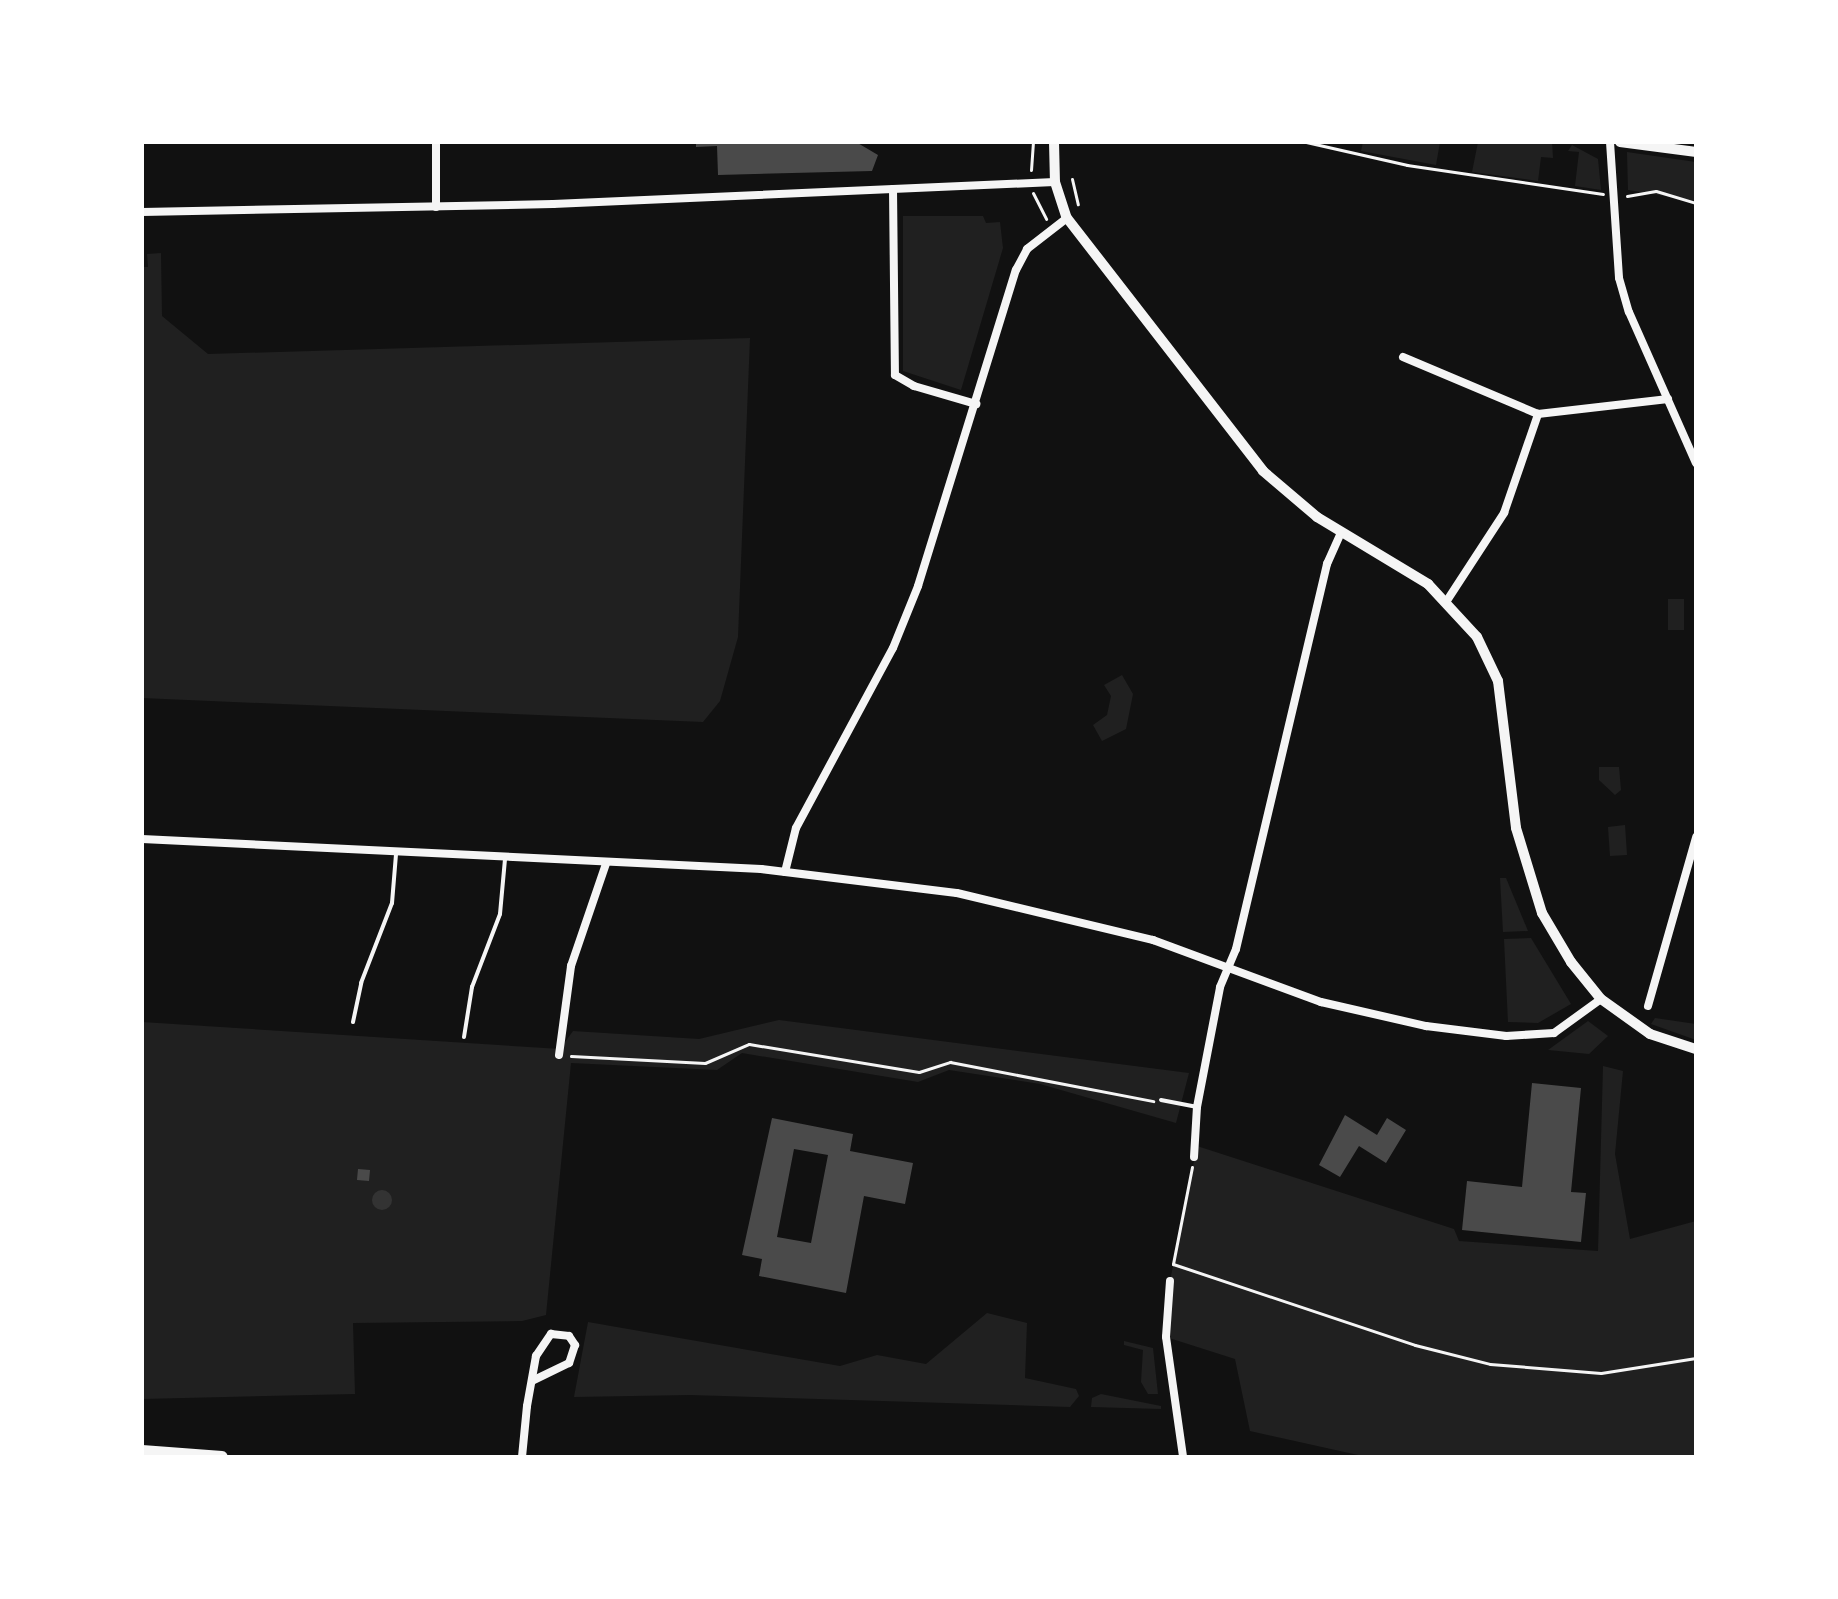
<!DOCTYPE html>
<html>
<head>
<meta charset="utf-8">
<style>
  body { margin:0 }
  #map { position:relative; width:1838px; height:1599px; overflow:hidden; background:#111; font-family:Ubuntu,sans-serif }
  div>[style] { position:absolute }
  .green>* { inset:0; background:#202020 }
  .water>* { inset:0; background:#333 }
  .round { border-radius:50% }
  .building>* { inset:0; background:#4a4a4a }
  .path>* { height:3px; margin:-1.5px; padding:0 1.5px; transform-origin:1.5px; border-radius:1.5px; background:#f5f5f5 }
  .service>* { height:4px; margin:-2px; padding:0 2px; transform-origin:2px; border-radius:2px; background:#f5f5f5 }
  .minor>* { height:8px; margin:-4px; padding:0 4px; transform-origin:4px; border-radius:4px; background:#f5f5f5 }
  .tertiary>* { height:10px; margin:-5px; padding:0 5px; transform-origin:5px; border-radius:5px; background:#f5f5f5 }
  .primary>* { height:12px; margin:-6px; padding:0 6px; transform-origin:6px; border-radius:6px; background:#f5f5f5 }
  span { translate:-50% -50%; white-space:nowrap; text-align:center; line-height:1.15; -webkit-text-stroke:7px #fff; paint-order:stroke }
  .frame { position:absolute; inset:0; border:144px solid #fff; pointer-events:none }
</style>
</head>
<body>
<div id="map">
  <div class="green">
    <div style="clip-path:polygon(1363px 142px,1440px 142px,1436px 165px,1361px 151px)"></div>
    <div style="clip-path:polygon(1478px 142px,1552px 142px,1553px 158px,1541px 157px,1538px 181px,1472px 172px)"></div>
    <div style="clip-path:polygon(1572px 145px,1598px 159px,1601px 190px,1575px 186px,1579px 152px,1568px 151px)"></div>
    <div style="clip-path:polygon(1627px 152px,1696px 162px,1696px 201px,1628px 190px)"></div>
    <div style="clip-path:polygon(903px 216px,983px 216px,986px 223px,1000px 222px,1003px 248px,961px 390px,903px 371px)"></div>
    <div style="clip-path:polygon(161px 253px,162px 316px,208px 354px,750px 338px,738px 637px,720px 701px,703px 722px,142px 698px,142px 267px,148px 267px,147px 254px)"></div>
    <div style="clip-path:polygon(1668px 599px,1684px 599px,1684px 630px,1668px 630px)"></div>
    <div style="clip-path:polygon(1122px 675px,1133px 694px,1126px 729px,1102px 741px,1093px 725px,1107px 715px,1111px 696px,1104px 685px)"></div>
    <div style="clip-path:polygon(1599px 767px,1619px 767px,1621px 790px,1615px 795px,1599px 780px)"></div>
    <div style="clip-path:polygon(1625px 825px,1627px 855px,1610px 856px,1608px 827px)"></div>
    <div style="clip-path:polygon(1500px 878px,1506px 878px,1528px 931px,1503px 932px)"></div>
    <div style="clip-path:polygon(1531px 938px,1571px 1004px,1538px 1023px,1508px 1022px,1504px 939px)"></div>
    <div style="clip-path:polygon(1655px 1018px,1696px 1024px,1696px 1040px,1651px 1024px)"></div>
    <div style="clip-path:polygon(779px 1020px,1189px 1073px,1176px 1123px,1040px 1084px,949px 1070px,918px 1082px,742px 1053px,717px 1070px,571px 1063px,546px 1315px,522px 1321px,353px 1323px,355px 1394px,142px 1399px,142px 1022px,560px 1049px,573px 1031px,699px 1039px)"></div>
    <div style="clip-path:polygon(1588px 1021px,1608px 1036px,1589px 1054px,1548px 1050px)"></div>
    <div style="clip-path:polygon(1603px 1066px,1623px 1071px,1615px 1154px,1630px 1239px,1696px 1221px,1696px 1457px,1367px 1457px,1250px 1431px,1235px 1359px,1166px 1337px,1170px 1281px,1197px 1146px,1454px 1229px,1459px 1241px,1598px 1251px)"></div>
    <div style="clip-path:polygon(987px 1313px,1027px 1323px,1025px 1378px,1076px 1389px,1079px 1396px,1070px 1407px,690px 1395px,574px 1397px,588px 1322px,840px 1366px,877px 1355px,926px 1364px)"></div>
    <div style="clip-path:polygon(1124px 1341px,1153px 1348px,1158px 1394px,1148px 1394px,1141px 1382px,1143px 1350px,1124px 1345px)"></div>
    <div style="clip-path:polygon(1101px 1394px,1161px 1406px,1161px 1409px,1091px 1407px,1092px 1398px)"></div>
  </div>
  <div class="water">
    <div class="round" style="left:372px;top:1190px;width:20px;height:20px"></div>
  </div>
  <div class="building">
    <div style="clip-path:polygon(696px 142px,856px 142px,878px 155px,872px 171px,718px 175px,717px 146px,696px 147px)"></div>
    <div style="clip-path:polygon(1532px 1083px,1581px 1088px,1571px 1192px,1586px 1193px,1581px 1242px,1462px 1230px,1467px 1181px,1522px 1187px)"></div>
    <div style="clip-path:polygon(1345px 1115px,1377px 1135px,1387px 1118px,1406px 1130px,1386px 1163px,1359px 1146px,1340px 1177px,1319px 1165px)"></div>
    <div style="clip-path:polygon(evenodd,772px 1118px,853px 1134px,850px 1151px,913px 1163px,905px 1204px,864px 1196px,846px 1293px,759px 1276px,762px 1259px,742px 1255px,772px 1118px,794px 1149px,828px 1155px,811px 1243px,777px 1237px,794px 1149px)"></div>
    <div style="clip-path:polygon(358px 1169px,370px 1170px,369px 1181px,357px 1180px)"></div>
  </div>
  <div class="path">
    <div style="left:1306px;top:142px;width:104px;rotate:12.8deg"></div>
    <div style="left:1407px;top:165px;width:198px;rotate:8.4deg"></div>
    <div style="left:1031px;top:170px;width:28px;rotate:-86deg"></div>
    <div style="left:1072px;top:179px;width:26px;rotate:77deg"></div>
    <div style="left:1033px;top:193px;width:29px;rotate:63deg"></div>
    <div style="left:1627px;top:196px;width:29px;rotate:-10deg"></div>
    <div style="left:1656px;top:191px;width:42px;rotate:16.7deg"></div>
    <div style="left:571px;top:1056px;width:134px;rotate:3deg"></div>
    <div style="left:705px;top:1063px;width:48px;rotate:-23.4deg"></div>
    <div style="left:749px;top:1044px;width:172px;rotate:9.4deg"></div>
    <div style="left:919px;top:1072px;width:33px;rotate:-18deg"></div>
    <div style="left:950px;top:1062px;width:207px;rotate:10.9deg"></div>
    <div style="left:1192px;top:1167px;width:99px;rotate:101.1deg"></div>
    <div style="left:1173px;top:1264px;width:255px;rotate:18.5deg"></div>
    <div style="left:1415px;top:1345px;width:77px;rotate:14.2deg"></div>
    <div style="left:1490px;top:1364px;width:111px;rotate:4.6deg"></div>
    <div style="left:1601px;top:1373px;width:96px;rotate:-9deg"></div>
  </div>
  <div class="service">
    <div style="left:353px;top:1022px;width:40px;rotate:-78deg"></div>
    <div style="left:361px;top:983px;width:86px;rotate:-68.8deg"></div>
    <div style="left:392px;top:903px;width:49px;rotate:-85.3deg"></div>
    <div style="left:464px;top:1037px;width:51px;rotate:-80.9deg"></div>
    <div style="left:472px;top:987px;width:78px;rotate:-69deg"></div>
    <div style="left:500px;top:914px;width:55px;rotate:-84.8deg"></div>
    <div style="left:1161px;top:1100px;width:37px;rotate:11deg"></div>
  </div>
  <div class="minor">
    <div style="left:1610px;top:142px;width:136px;rotate:86.2deg"></div>
    <div style="left:1619px;top:278px;width:35px;rotate:74deg"></div>
    <div style="left:1629px;top:312px;width:165px;rotate:66.1deg"></div>
    <div style="left:893px;top:189px;width:186px;rotate:89.4deg"></div>
    <div style="left:895px;top:375px;width:22px;rotate:30deg"></div>
    <div style="left:914px;top:386px;width:65px;rotate:16.2deg"></div>
    <div style="left:436px;top:207px;width:65px;rotate:-90deg"></div>
    <div style="left:142px;top:212px;width:411px;rotate:-1.1deg"></div>
    <div style="left:553px;top:204px;width:502px;rotate:-2.51deg"></div>
    <div style="left:1403px;top:357px;width:147px;rotate:22.9deg"></div>
    <div style="left:1538px;top:414px;width:131px;rotate:-6.6deg"></div>
    <div style="left:1448px;top:599px;width:103px;rotate:-56.9deg"></div>
    <div style="left:1504px;top:513px;width:105px;rotate:-71deg"></div>
    <div style="left:142px;top:839px;width:620px;rotate:2.77deg"></div>
    <div style="left:761px;top:869px;width:197px;rotate:7deg"></div>
    <div style="left:957px;top:893px;width:202px;rotate:13.5deg"></div>
    <div style="left:1153px;top:940px;width:179px;rotate:20.3deg"></div>
    <div style="left:1321px;top:1002px;width:108px;rotate:12.9deg"></div>
    <div style="left:1426px;top:1026px;width:81px;rotate:7.1deg"></div>
    <div style="left:1506px;top:1036px;width:48px;rotate:-3.6deg"></div>
    <div style="left:1554px;top:1033px;width:58px;rotate:-35.9deg"></div>
    <div style="left:785px;top:872px;width:45px;rotate:-76deg"></div>
    <div style="left:796px;top:828px;width:204px;rotate:-61.7deg"></div>
    <div style="left:893px;top:648px;width:67px;rotate:-68deg"></div>
    <div style="left:918px;top:586px;width:331px;rotate:-72.8deg"></div>
    <div style="left:1016px;top:270px;width:24px;rotate:-62deg"></div>
    <div style="left:1027px;top:249px;width:51px;rotate:-37.8deg"></div>
    <div style="left:1648px;top:1006px;width:176px;rotate:-74.1deg"></div>
    <div style="left:559px;top:1055px;width:90px;rotate:-82.3deg"></div>
    <div style="left:571px;top:966px;width:108px;rotate:-71.1deg"></div>
    <div style="left:1194px;top:1157px;width:50px;rotate:-86.6deg"></div>
    <div style="left:1197px;top:1107px;width:122px;rotate:-79.1deg"></div>
    <div style="left:1220px;top:987px;width:41px;rotate:-67.2deg"></div>
    <div style="left:1236px;top:949px;width:396px;rotate:-76.7deg"></div>
    <div style="left:1327px;top:564px;width:35px;rotate:-66deg"></div>
    <div style="left:1170px;top:1281px;width:56px;rotate:94.1deg"></div>
    <div style="left:1166px;top:1337px;width:121px;rotate:81.9deg"></div>
    <div style="left:522px;top:1457px;width:51px;rotate:-84.4deg"></div>
    <div style="left:527px;top:1406px;width:51px;rotate:-79.8deg"></div>
    <div style="left:536px;top:1356px;width:27px;rotate:-56deg"></div>
    <div style="left:551px;top:1334px;width:18px;rotate:6deg"></div>
    <div style="left:569px;top:1336px;width:11px;rotate:56deg"></div>
    <div style="left:575px;top:1345px;width:19px;rotate:108deg"></div>
    <div style="left:569px;top:1363px;width:41px;rotate:154.1deg"></div>
  </div>
  <div class="tertiary">
    <div style="left:1054px;top:142px;width:40px;rotate:88.6deg"></div>
    <div style="left:1055px;top:182px;width:38px;rotate:72deg"></div>
    <div style="left:1067px;top:218px;width:320px;rotate:52.2deg"></div>
    <div style="left:1263px;top:471px;width:71px;rotate:40.4deg"></div>
    <div style="left:1317px;top:517px;width:130px;rotate:31.1deg"></div>
    <div style="left:1428px;top:584px;width:72px;rotate:47.2deg"></div>
    <div style="left:1477px;top:637px;width:49px;rotate:64.5deg"></div>
    <div style="left:1498px;top:681px;width:148px;rotate:83deg"></div>
    <div style="left:1516px;top:828px;width:89px;rotate:73deg"></div>
    <div style="left:1542px;top:913px;width:57px;rotate:59.4deg"></div>
    <div style="left:1571px;top:962px;width:48px;rotate:51deg"></div>
    <div style="left:1601px;top:999px;width:60px;rotate:35.5deg"></div>
    <div style="left:1650px;top:1034px;width:48px;rotate:18.1deg"></div>
    <div style="left:1620px;top:142px;width:77px;rotate:7.5deg"></div>
  </div>
  <div class="primary">
    <div style="left:142px;top:1451px;width:80px;rotate:4.3deg"></div>
  </div>
  <div class="frame"></div>
</div>
</body>
</html>
